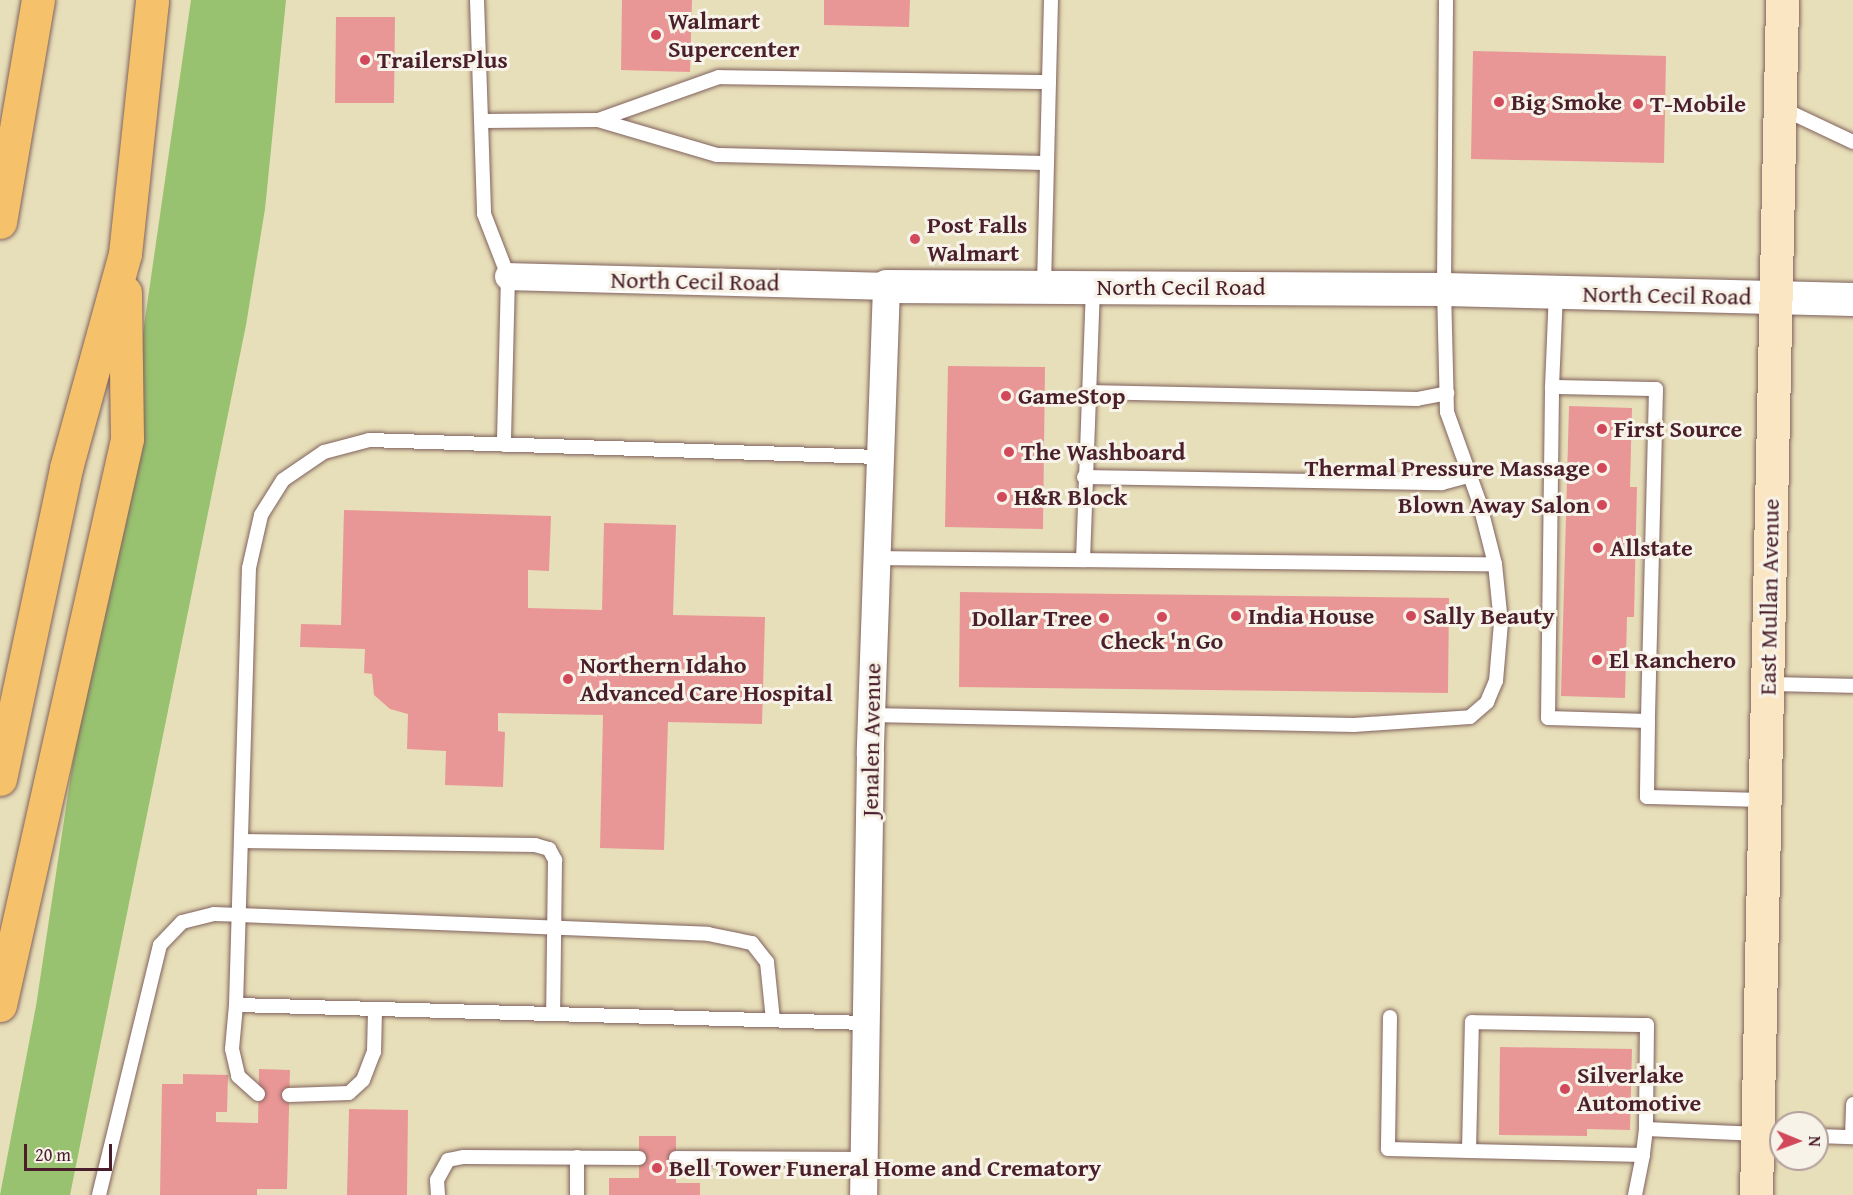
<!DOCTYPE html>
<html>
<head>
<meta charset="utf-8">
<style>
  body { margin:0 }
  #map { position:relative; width:1853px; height:1195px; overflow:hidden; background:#e7dfb9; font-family:"Gentium Book Plus",serif }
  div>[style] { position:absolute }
  .green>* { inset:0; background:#98c26f }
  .building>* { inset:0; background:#e99796 }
  .roads { filter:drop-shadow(0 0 2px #81625d) drop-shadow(0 0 2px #81625d) }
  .service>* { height:14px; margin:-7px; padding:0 7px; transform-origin:7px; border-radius:7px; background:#fff }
  .minor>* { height:27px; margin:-13.5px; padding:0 13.5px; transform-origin:13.5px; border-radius:13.5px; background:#fff }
  .tertiary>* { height:33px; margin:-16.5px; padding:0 16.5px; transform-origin:16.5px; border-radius:16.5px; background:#fff }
  .secondary>* { height:33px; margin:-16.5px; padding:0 16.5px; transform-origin:16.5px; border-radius:16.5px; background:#fbe6c4 }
  .motorway>* { height:33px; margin:-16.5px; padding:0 16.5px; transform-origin:16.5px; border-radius:16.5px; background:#f5c16b }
  .dots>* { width:16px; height:16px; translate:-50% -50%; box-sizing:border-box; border:3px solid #f7f3e8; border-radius:50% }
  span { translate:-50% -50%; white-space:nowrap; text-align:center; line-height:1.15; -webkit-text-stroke:6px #f7f3e8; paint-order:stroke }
  .poi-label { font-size:24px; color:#4a1f2b; font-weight:700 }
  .left { translate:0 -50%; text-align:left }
  .right { translate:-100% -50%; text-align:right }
  .street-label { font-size:24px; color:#4a1f2b }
  .north { position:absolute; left:1769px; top:1111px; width:60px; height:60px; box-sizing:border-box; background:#f7f3e8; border:2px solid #b29e9c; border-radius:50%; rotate:91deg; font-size:16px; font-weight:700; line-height:24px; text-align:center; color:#4a1f2b }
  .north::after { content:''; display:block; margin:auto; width:21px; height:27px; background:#d1495b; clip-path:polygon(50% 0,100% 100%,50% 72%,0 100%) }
  .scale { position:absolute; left:24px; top:1144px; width:88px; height:27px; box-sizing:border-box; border:3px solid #4a1f2b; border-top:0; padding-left:8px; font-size:18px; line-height:21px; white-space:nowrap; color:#4a1f2b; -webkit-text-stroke:4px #f7f3e8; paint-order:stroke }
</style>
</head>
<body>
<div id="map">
  <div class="green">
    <div style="clip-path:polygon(191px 0,286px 0,265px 209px,246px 325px,70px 1195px,0 1195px,36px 1006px,76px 741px,114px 534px)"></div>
  </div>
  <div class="building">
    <div style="clip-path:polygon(622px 0,692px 0,690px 72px,621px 70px)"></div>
    <div style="clip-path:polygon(824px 0,910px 0,909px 27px,824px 25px)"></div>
    <div style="clip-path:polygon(336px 17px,395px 17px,394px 103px,335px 103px)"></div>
    <div style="clip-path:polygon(1473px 51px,1666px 56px,1664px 163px,1471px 159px)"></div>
    <div style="clip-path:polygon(948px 366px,1045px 367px,1043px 529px,945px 527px)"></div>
    <div style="clip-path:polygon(1569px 406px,1632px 408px,1630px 487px,1637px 487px,1634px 617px,1627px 617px,1625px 698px,1561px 696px)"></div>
    <div style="clip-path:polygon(344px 510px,551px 516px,549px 571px,528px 570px,528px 608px,602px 610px,604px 523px,676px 525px,673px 615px,765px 617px,762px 724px,668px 722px,664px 850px,600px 848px,603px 715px,498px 713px,498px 731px,505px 732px,503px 787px,445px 785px,446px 751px,407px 749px,408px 714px,390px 709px,374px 695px,372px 674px,364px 673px,365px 649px,300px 647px,301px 624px,341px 625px)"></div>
    <div style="clip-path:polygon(960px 592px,1449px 598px,1448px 693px,959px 687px)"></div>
    <div style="clip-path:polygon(1500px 1047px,1632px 1049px,1630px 1130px,1587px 1129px,1587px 1136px,1499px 1135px)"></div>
    <div style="clip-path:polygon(259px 1069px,290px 1070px,287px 1189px,257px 1189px,257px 1195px,160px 1195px,162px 1084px,183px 1084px,183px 1074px,228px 1075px,227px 1112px,216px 1112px,216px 1122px,258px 1123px)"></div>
    <div style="clip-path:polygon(349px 1109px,408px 1110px,407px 1195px,347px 1195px)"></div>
    <div style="clip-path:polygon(639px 1136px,676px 1136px,676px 1183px,700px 1183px,700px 1195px,609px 1195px,609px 1178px,639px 1178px)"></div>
  </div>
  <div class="roads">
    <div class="service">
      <div style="left:477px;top:0;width:214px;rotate:88.1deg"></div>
      <div style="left:484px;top:214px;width:66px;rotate:68.8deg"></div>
      <div style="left:508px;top:276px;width:169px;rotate:91.4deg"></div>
      <div style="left:1779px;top:107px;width:82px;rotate:25.3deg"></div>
      <div style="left:598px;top:120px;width:128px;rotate:-19.6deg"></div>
      <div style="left:719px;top:77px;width:330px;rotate:0.9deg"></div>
      <div style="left:483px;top:121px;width:115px;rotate:-0.5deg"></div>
      <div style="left:598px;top:120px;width:124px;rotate:16.4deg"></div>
      <div style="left:717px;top:155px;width:330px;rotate:1.4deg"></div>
      <div style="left:1044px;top:286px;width:286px;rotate:-88.6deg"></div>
      <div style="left:1552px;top:387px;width:95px;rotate:-87.6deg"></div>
      <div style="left:1087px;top:392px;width:330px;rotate:1.2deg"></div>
      <div style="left:1417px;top:399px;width:31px;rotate:-11deg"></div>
      <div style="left:1084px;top:477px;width:358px;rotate:1deg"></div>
      <div style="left:1442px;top:483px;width:28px;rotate:-15deg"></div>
      <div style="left:877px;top:558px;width:206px;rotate:0.6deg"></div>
      <div style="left:1083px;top:560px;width:274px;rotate:-87.9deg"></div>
      <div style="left:1083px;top:560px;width:412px;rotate:0.6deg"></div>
      <div style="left:1495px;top:564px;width:65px;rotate:-104.3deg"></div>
      <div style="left:1479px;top:501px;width:95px;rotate:-109.8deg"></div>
      <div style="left:1447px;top:412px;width:123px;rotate:-91.4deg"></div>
      <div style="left:1444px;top:289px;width:289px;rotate:-89.6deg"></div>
      <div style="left:1767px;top:684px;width:86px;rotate:1.3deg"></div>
      <div style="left:871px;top:715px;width:483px;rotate:1.2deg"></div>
      <div style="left:1354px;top:725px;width:116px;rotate:-3.9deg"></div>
      <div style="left:1470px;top:717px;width:23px;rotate:-41deg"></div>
      <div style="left:1487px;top:702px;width:23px;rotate:-67deg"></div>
      <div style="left:1496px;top:681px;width:58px;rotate:-85.1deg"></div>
      <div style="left:1501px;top:623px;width:59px;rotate:-95.8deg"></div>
      <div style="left:1648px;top:721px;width:100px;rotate:-178.3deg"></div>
      <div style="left:1548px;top:718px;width:331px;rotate:-89.3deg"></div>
      <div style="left:1552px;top:387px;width:104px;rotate:1.1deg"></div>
      <div style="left:1656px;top:389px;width:332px;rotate:91.4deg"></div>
      <div style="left:1648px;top:721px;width:76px;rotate:90.8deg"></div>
      <div style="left:1647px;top:797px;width:117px;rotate:1.5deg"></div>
      <div style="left:241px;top:841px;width:294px;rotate:0.8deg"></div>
      <div style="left:535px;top:845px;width:15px;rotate:16deg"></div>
      <div style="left:549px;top:849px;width:13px;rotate:61deg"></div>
      <div style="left:555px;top:860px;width:154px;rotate:90.7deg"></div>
      <div style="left:236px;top:1005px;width:44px;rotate:95.2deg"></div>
      <div style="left:232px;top:1049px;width:28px;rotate:77deg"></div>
      <div style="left:238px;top:1076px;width:27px;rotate:42deg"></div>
      <div style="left:1390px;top:1017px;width:132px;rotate:90.9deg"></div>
      <div style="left:1388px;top:1149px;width:81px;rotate:1.4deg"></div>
      <div style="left:866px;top:1023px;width:630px;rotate:-178.36deg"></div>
      <div style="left:236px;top:1005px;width:437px;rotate:-88.3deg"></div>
      <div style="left:249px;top:568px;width:54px;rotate:-77.2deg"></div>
      <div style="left:261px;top:515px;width:41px;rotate:-57.8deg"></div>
      <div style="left:283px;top:480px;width:50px;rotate:-34.3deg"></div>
      <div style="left:324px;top:452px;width:47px;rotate:-14.9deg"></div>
      <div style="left:369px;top:440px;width:511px;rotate:1.91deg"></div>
      <div style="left:289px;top:1095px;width:60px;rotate:-1.9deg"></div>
      <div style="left:349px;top:1093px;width:19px;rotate:-43deg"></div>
      <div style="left:363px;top:1080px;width:30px;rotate:-69deg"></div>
      <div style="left:374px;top:1052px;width:42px;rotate:-88.6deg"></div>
      <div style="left:1646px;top:1129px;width:26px;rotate:97deg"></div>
      <div style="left:1643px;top:1155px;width:174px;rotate:-178.7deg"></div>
      <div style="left:1469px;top:1151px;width:129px;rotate:-88.7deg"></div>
      <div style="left:1472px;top:1022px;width:175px;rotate:1deg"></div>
      <div style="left:1647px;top:1025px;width:104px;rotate:90.6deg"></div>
      <div style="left:1646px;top:1129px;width:135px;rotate:2.5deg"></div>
      <div style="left:1817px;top:1136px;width:36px;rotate:2deg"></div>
      <div style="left:1852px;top:1137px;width:33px;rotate:-88deg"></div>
      <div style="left:676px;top:1158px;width:187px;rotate:0.3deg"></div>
      <div style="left:99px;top:1195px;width:257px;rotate:-76.3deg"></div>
      <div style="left:160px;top:945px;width:32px;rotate:-46deg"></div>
      <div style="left:182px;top:922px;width:33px;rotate:-14deg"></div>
      <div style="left:214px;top:914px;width:25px;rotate:2deg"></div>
      <div style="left:239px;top:915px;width:469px;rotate:2.3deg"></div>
      <div style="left:708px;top:934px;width:45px;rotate:11.6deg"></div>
      <div style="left:752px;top:943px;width:24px;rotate:52deg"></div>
      <div style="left:767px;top:962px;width:58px;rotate:84.1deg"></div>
      <div style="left:438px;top:1195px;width:15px;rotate:-94deg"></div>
      <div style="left:437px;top:1180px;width:23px;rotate:-61deg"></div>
      <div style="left:448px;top:1160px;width:16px;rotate:-11deg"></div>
      <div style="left:464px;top:1157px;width:175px;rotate:0.3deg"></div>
      <div style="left:577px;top:1195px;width:38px;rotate:-90deg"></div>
      <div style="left:1635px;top:1195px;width:41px;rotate:-78.7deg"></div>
    </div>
    <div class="minor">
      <div style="left:508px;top:276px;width:378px;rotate:1.5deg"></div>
      <div style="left:886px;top:286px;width:468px;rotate:92deg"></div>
      <div style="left:870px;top:754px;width:441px;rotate:90.9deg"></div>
    </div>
    <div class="tertiary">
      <div style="left:886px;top:286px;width:558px;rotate:0.31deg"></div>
      <div style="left:1444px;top:289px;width:409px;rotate:1.4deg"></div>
    </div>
    <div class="secondary">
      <div style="left:1756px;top:1195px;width:1195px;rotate:-88.75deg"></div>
    </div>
    <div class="motorway">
      <div style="left:0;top:222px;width:225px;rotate:-80.3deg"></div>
      <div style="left:0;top:779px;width:318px;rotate:-78deg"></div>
      <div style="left:66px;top:468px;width:222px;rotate:-74.6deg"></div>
      <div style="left:125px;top:254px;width:255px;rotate:-83.9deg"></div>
      <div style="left:0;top:1005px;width:580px;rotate:-77.35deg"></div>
      <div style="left:127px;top:439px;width:147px;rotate:-90.8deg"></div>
    </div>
  </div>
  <div class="dots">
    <div style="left:656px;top:35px;background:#d1495b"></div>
    <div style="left:365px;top:60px;background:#d1495b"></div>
    <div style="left:1499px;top:102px;background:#d1495b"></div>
    <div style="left:1638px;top:104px;background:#d1495b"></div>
    <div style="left:915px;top:239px;background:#d1495b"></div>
    <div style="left:1006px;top:396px;background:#d1495b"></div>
    <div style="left:1602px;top:429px;background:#d1495b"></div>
    <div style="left:1009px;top:452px;background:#d1495b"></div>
    <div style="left:1602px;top:468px;background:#d1495b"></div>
    <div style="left:1002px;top:497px;background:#d1495b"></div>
    <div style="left:1602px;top:505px;background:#d1495b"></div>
    <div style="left:1598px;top:548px;background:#d1495b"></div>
    <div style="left:1236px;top:616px;background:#d1495b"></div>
    <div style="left:1411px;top:616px;background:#d1495b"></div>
    <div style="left:1162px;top:617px;background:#d1495b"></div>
    <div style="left:1104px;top:618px;background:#d1495b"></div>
    <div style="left:1597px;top:660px;background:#d1495b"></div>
    <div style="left:568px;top:679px;background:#d1495b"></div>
    <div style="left:1565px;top:1089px;background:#d1495b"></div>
    <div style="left:657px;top:1168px;background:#d1495b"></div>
  </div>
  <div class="poi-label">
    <span class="left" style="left:668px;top:35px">Walmart<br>Supercenter</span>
    <span class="left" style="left:377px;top:60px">TrailersPlus</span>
    <span class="left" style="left:1511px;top:102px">Big Smoke</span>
    <span class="left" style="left:1650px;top:104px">T-Mobile</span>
    <span class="left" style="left:927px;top:239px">Post Falls<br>Walmart</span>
    <span class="left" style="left:1018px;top:396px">GameStop</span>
    <span class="left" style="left:1614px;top:429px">First Source</span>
    <span class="left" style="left:1021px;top:452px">The Washboard</span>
    <span class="right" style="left:1590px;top:468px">Thermal Pressure Massage</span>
    <span class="left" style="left:1014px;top:497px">H&amp;R Block</span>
    <span class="right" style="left:1590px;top:505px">Blown Away Salon</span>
    <span class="left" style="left:1610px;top:548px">Allstate</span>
    <span class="left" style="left:1248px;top:616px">India House</span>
    <span class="left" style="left:1423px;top:616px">Sally Beauty</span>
    <span class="right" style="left:1092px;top:618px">Dollar Tree</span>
    <span style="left:1162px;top:641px">Check 'n Go</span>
    <span class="left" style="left:1609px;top:660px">El Ranchero</span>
    <span class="left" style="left:580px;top:679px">Northern Idaho<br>Advanced Care Hospital</span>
    <span class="left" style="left:1577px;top:1089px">Silverlake<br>Automotive</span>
    <span class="left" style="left:669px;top:1168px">Bell Tower Funeral Home and Crematory</span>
  </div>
  <div class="street-label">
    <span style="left:695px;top:281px;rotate:1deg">North Cecil Road</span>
    <span style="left:1181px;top:287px">North Cecil Road</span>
    <span style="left:1667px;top:295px;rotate:1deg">North Cecil Road</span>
    <span style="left:1769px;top:597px;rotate:-89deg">East Mullan Avenue</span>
    <span style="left:871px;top:740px;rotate:-89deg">Jenalen Avenue</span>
  </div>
  <div class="north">N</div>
  <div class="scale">20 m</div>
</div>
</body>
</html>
